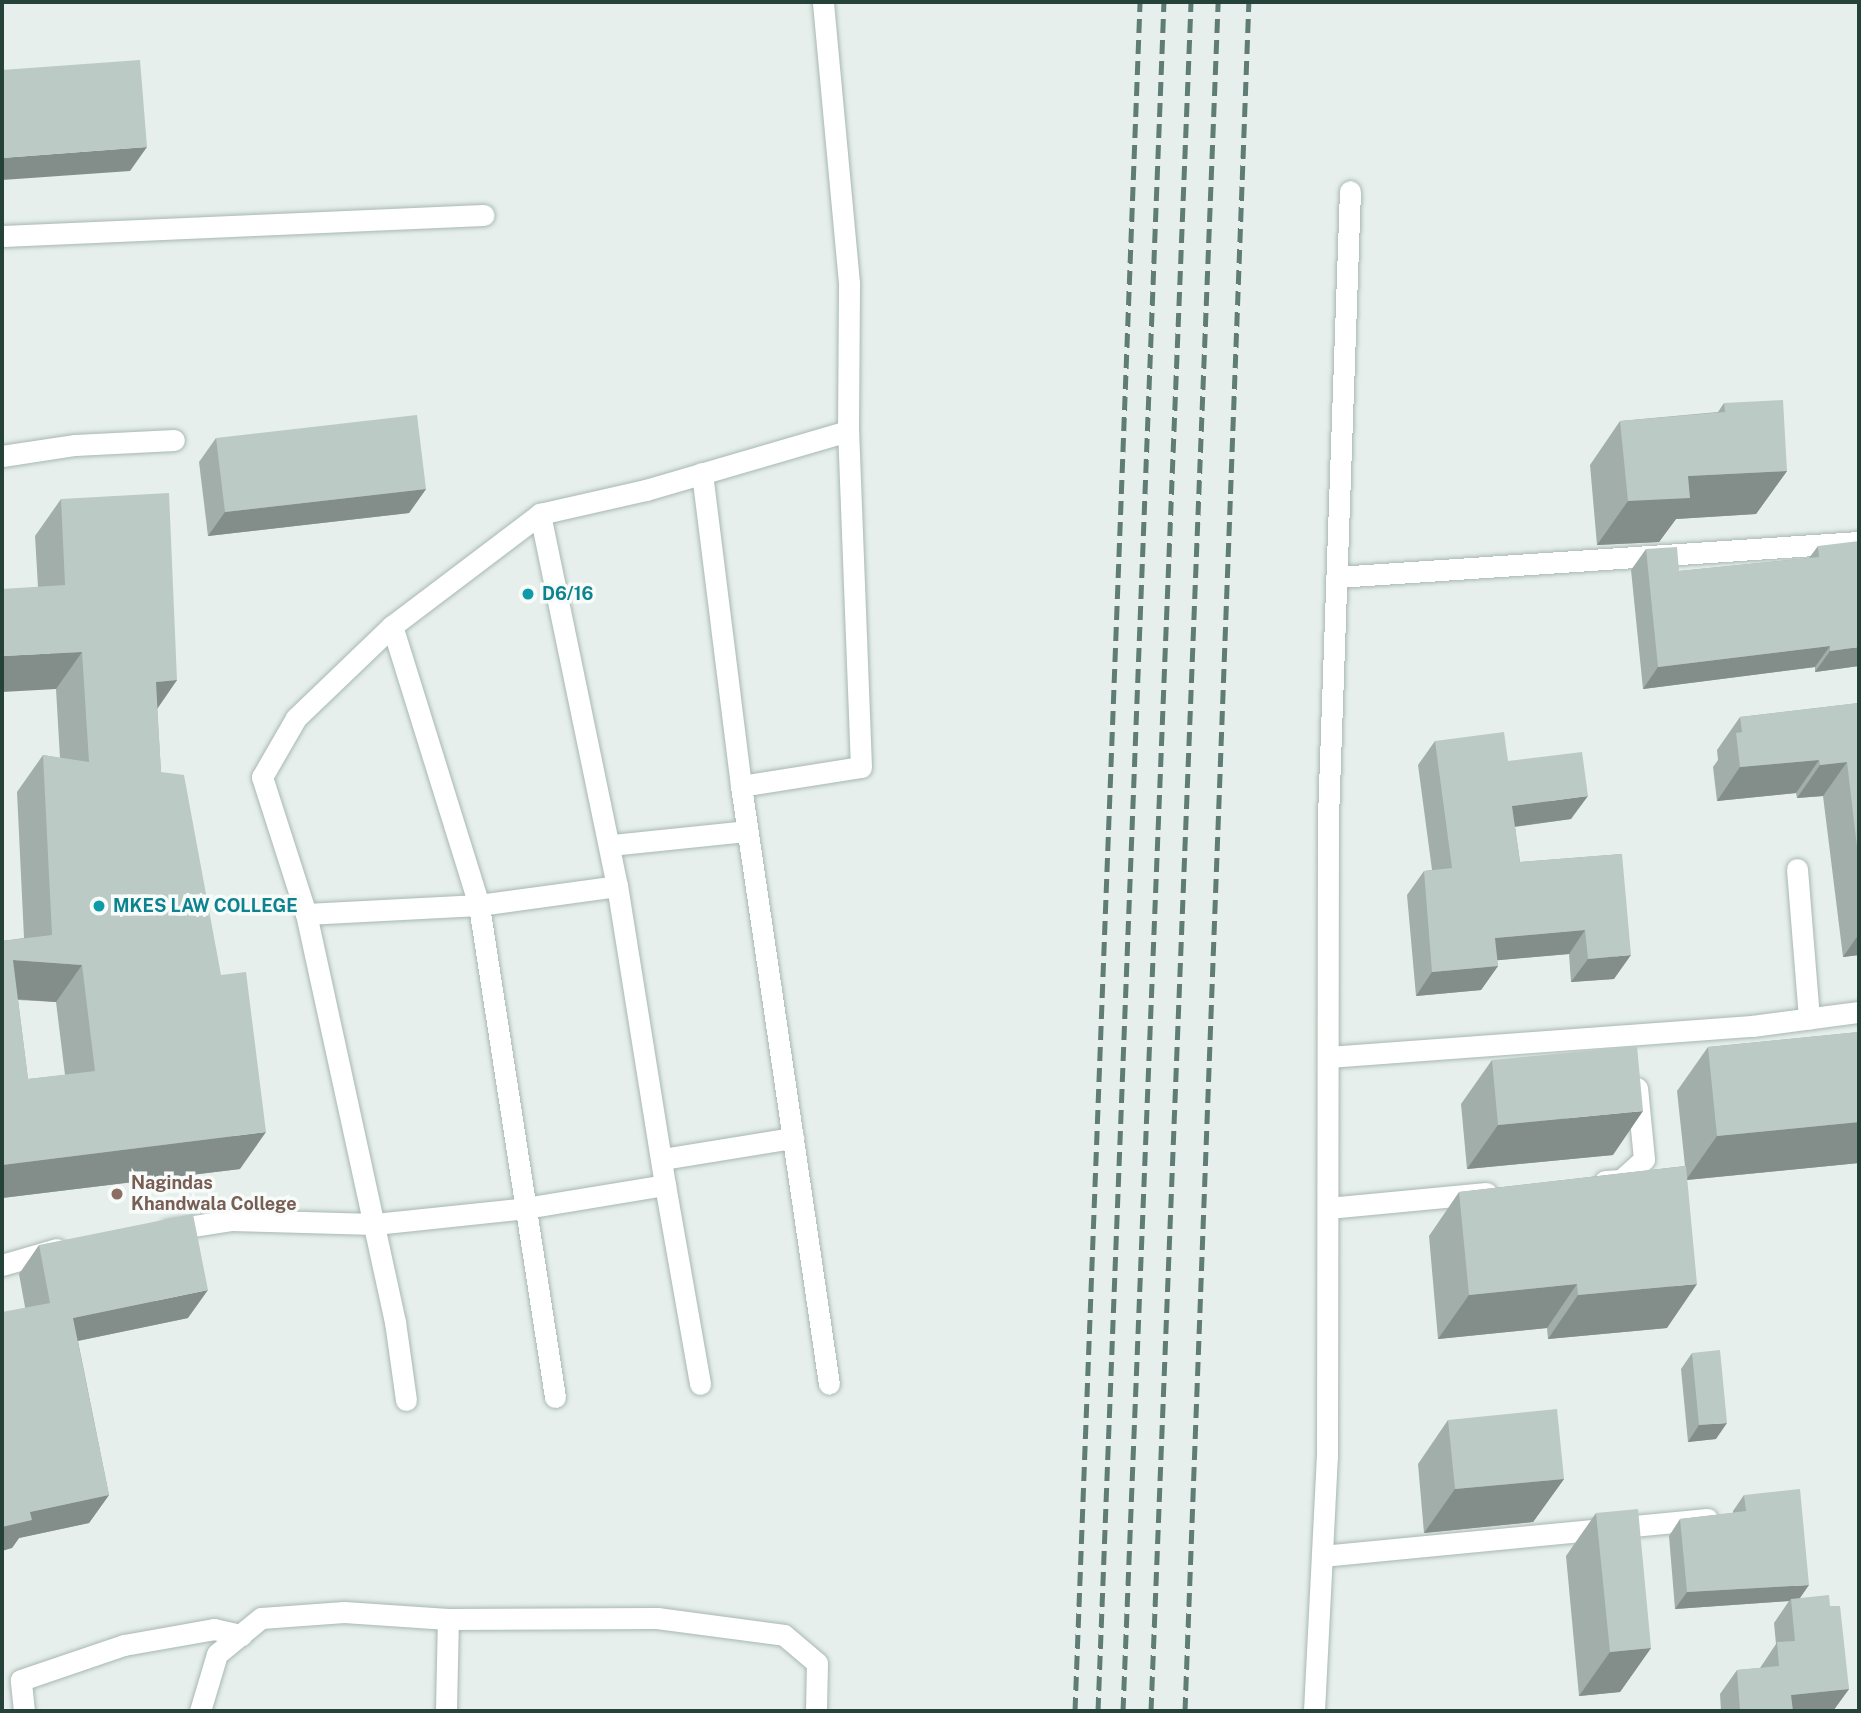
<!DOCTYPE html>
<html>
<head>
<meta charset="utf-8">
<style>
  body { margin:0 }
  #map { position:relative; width:1861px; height:1713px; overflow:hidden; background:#e6efeb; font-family:"Public Sans",sans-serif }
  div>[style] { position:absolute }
  .roads { filter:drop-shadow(0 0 2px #a8b8b2) drop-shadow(0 0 2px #a8b8b2) }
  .minor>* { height:21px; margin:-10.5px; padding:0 10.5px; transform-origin:10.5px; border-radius:10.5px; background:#fff }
  .rail>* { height:5px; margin-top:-2.5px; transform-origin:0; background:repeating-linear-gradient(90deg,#5f7d75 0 14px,transparent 0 21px) }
  .wall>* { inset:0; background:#a1aea9 }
  .shaded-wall>* { inset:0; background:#838d89 }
  .building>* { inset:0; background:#bbcac4 }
  .dots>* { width:19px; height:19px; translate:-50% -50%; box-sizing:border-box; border:4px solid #f7fbf9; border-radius:50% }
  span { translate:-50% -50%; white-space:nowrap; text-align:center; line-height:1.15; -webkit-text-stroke:7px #f7fbf9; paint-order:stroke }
  .culture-label { font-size:18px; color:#0d838f; font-weight:700 }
  .left { translate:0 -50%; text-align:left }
  .education-label { font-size:18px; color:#785e54; font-weight:700 }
  .frame { position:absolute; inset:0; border:4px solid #24423a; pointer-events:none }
</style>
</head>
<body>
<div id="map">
  <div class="roads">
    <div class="minor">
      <div style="left:2px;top:236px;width:482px;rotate:-2.5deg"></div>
      <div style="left:2px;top:456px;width:74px;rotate:-8.6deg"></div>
      <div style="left:75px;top:445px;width:99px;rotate:-2.9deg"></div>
      <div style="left:702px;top:473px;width:315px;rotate:82.9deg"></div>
      <div style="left:741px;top:786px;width:121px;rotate:-9deg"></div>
      <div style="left:861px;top:767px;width:336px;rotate:-92.2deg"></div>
      <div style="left:1337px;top:577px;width:523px;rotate:-3.84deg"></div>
      <div style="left:741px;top:786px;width:604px;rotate:81.63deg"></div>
      <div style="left:611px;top:845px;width:137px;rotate:-5.9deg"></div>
      <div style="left:1797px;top:869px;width:150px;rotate:85.4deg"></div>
      <div style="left:306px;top:914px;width:144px;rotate:-107.8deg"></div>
      <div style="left:262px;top:777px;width:68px;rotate:-60deg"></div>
      <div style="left:296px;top:718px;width:133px;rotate:-43.8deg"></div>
      <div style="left:1328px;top:1057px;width:425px;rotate:-4.2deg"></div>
      <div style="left:1752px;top:1026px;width:108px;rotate:-7.5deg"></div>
      <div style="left:663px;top:1159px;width:132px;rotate:-9.2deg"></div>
      <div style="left:1605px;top:1181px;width:16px;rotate:-4deg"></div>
      <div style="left:1621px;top:1180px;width:31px;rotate:-42deg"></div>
      <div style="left:1644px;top:1159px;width:71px;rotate:-95.6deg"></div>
      <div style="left:665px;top:1185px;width:202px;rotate:80deg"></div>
      <div style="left:1328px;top:1208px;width:159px;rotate:-5.4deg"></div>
      <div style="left:168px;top:1230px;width:65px;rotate:-8.9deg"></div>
      <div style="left:232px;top:1220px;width:143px;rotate:1.6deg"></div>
      <div style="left:375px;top:1224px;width:152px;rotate:-6deg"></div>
      <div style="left:526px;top:1208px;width:141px;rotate:-9.4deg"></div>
      <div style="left:665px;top:1185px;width:303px;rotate:-99.1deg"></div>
      <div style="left:2px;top:1265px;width:57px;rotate:-16.2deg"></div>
      <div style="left:555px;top:1397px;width:498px;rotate:-98.8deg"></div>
      <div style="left:479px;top:905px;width:292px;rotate:-107.3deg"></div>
      <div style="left:392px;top:626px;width:186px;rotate:-37.1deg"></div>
      <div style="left:540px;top:514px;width:109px;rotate:-12.8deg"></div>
      <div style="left:646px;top:490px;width:210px;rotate:-16.3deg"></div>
      <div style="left:848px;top:431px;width:148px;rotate:-89.6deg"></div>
      <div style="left:849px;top:283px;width:282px;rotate:-95.3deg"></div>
      <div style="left:406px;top:1400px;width:79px;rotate:-98deg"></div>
      <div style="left:395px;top:1322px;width:418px;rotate:-102.3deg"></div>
      <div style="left:306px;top:914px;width:173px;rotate:-3deg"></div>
      <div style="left:479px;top:905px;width:139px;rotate:-7.8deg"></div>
      <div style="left:617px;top:886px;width:380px;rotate:-101.7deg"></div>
      <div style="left:1322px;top:1556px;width:387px;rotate:-5.5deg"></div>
      <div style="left:24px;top:1711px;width:31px;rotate:-96deg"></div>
      <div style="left:21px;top:1680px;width:109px;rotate:-18.8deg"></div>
      <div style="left:124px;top:1645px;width:91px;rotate:-10.1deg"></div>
      <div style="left:214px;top:1629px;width:28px;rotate:13deg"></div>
      <div style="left:200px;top:1711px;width:59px;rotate:-73.4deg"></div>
      <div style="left:217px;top:1654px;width:57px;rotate:-39.3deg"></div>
      <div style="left:261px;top:1618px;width:83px;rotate:-4.1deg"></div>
      <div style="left:344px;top:1612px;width:104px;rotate:3.9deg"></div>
      <div style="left:448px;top:1619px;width:209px;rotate:-0.3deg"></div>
      <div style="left:657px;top:1618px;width:128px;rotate:7.6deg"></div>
      <div style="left:784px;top:1635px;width:43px;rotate:40.3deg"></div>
      <div style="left:817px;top:1663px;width:48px;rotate:91.2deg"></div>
      <div style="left:446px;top:1711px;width:92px;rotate:-88.8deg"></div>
      <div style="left:1314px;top:1711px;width:254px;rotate:-87.1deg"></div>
      <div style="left:1327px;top:1457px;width:640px;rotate:-89.91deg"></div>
      <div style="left:1328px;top:817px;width:626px;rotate:-87.99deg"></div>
    </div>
  </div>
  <div class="rail">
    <div style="left:1075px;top:1711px;width:1710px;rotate:-87.82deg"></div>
    <div style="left:1098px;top:1711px;width:1710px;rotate:-87.79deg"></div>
    <div style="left:1123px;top:1711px;width:1710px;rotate:-87.72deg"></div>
    <div style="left:1151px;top:1711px;width:1710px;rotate:-87.75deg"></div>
    <div style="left:1185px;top:1711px;width:1710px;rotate:-87.86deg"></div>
  </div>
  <div class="wall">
    <div style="clip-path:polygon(1724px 403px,1787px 471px,1756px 514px,1676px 519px,1659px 542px,1597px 545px,1590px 465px,1620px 421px,1718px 412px)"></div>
    <div style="clip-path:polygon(216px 438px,426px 489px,409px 513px,208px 536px,199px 462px)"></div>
    <div style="clip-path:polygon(evenodd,61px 499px,177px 680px,157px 708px,161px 772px,240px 1169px,2px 1198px,2px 941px,24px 938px,17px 792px,43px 755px,60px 758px,56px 689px,38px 587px,35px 536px,61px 499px,18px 1000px,56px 1002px,65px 1075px,28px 1079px,18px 1000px)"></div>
    <div style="clip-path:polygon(1818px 546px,1859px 666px,1815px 672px,1815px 667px,1643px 689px,1631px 570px,1646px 549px,1679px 571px,1809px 558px)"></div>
    <div style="clip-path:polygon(1859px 703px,1859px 955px,1843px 957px,1823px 796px,1797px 798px,1796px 793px,1717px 801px,1713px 767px,1718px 760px,1717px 750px,1740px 717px)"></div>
    <div style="clip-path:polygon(1435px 741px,1508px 761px,1571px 819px,1515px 827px,1520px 862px,1622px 854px,1614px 979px,1571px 982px,1569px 954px,1497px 960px,1498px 966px,1481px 990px,1416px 996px,1407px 895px,1424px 871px,1432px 870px,1418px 765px)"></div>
    <div style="clip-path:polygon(1859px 1032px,1859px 1163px,1687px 1180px,1667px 1328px,1548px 1339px,1547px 1328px,1438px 1339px,1429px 1236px,1459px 1192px,1685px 1166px,1677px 1091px,1708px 1047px)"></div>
    <div style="clip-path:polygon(1492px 1060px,1613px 1155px,1467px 1169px,1461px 1104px)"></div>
    <div style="clip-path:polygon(39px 1245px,188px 1318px,78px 1341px,109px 1495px,89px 1523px,19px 1538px,12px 1548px,25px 1307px,19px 1274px)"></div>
    <div style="clip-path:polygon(1692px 1353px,1716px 1439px,1688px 1442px,1681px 1369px)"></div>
    <div style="clip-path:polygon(1448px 1420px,1564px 1479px,1533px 1522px,1424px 1533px,1418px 1464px)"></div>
    <div style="clip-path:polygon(1744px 1495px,1800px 1598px,1830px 1606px,1849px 1689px,1833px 1711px,1721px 1711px,1720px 1694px,1737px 1670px,1760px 1668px,1776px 1644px,1774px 1623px,1789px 1601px,1675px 1609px,1669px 1536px,1680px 1519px,1733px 1513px,1733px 1511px)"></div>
    <div style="clip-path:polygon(1596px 1513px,1651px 1648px,1620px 1692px,1579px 1696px,1566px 1556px)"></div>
  </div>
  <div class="shaded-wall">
    <div style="clip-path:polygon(147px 147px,130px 171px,2px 180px,2px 158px)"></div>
    <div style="clip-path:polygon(1787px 471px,1756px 514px,1676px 519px,1659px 542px,1597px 545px,1628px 501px,1688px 476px)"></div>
    <div style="clip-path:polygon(426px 489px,409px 513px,208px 536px,225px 512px)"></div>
    <div style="clip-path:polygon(1830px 646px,1815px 667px,1643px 689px,1658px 667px)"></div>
    <div style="clip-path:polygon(1859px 647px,1859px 666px,1815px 672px,1830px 651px)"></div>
    <div style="clip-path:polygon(82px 652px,56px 689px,2px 692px,2px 656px)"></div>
    <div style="clip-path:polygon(177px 680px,151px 718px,156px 682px)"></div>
    <div style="clip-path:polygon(1819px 760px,1796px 793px,1717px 801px,1740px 767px)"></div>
    <div style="clip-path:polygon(1847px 762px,1823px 796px,1797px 798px,1820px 765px)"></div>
    <div style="clip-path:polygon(1588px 796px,1571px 819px,1496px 829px,1512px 806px)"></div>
    <div style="clip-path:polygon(1585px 930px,1569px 954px,1478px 962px,1495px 938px)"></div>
    <div style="clip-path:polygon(1859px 934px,1859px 955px,1843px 957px)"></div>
    <div style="clip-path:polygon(1631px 955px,1614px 979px,1571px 982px,1588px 959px)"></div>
    <div style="clip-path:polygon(13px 960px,82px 965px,56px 1002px,2px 998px)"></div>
    <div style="clip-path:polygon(1498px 966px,1481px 990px,1416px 996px,1432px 972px)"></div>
    <div style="clip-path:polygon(1643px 1111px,1613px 1155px,1467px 1169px,1498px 1125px)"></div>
    <div style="clip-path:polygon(1859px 1122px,1859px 1163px,1686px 1180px,1717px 1136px)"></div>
    <div style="clip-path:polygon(266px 1132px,240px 1169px,2px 1198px,2px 1165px)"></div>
    <div style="clip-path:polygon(1577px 1284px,1547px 1328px,1438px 1339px,1469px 1295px)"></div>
    <div style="clip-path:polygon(1697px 1284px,1667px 1328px,1548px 1339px,1578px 1295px)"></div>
    <div style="clip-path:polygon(208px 1290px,188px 1318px,53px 1346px,73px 1318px)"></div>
    <div style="clip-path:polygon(1727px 1423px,1716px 1439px,1688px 1442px,1699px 1425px)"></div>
    <div style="clip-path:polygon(1564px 1479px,1533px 1522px,1424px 1533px,1455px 1489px)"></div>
    <div style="clip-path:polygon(109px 1495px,89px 1523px,19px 1538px,12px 1548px,2px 1551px,2px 1527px,30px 1512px)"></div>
    <div style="clip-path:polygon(1809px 1585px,1798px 1601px,1791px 1599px,1789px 1601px,1675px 1609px,1687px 1592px)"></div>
    <div style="clip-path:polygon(1651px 1648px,1620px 1692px,1579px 1696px,1610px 1652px)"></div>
    <div style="clip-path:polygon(1849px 1689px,1833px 1711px,1779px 1711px,1791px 1695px)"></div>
  </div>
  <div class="building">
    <div style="clip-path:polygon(140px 60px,147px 147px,2px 158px,2px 70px)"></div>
    <div style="clip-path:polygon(1783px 400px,1787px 471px,1688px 476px,1690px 498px,1628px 501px,1620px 421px,1725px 412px,1724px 403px)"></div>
    <div style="clip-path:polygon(417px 415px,426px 489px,225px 512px,216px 438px)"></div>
    <div style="clip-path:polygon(evenodd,169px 493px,177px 680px,156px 682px,161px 772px,184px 775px,221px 975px,246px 972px,266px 1132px,2px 1165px,2px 941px,52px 935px,43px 755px,89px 762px,82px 652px,2px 656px,2px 589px,65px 585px,61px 499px,169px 493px,13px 960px,82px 965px,95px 1071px,28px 1079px,13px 960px)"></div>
    <div style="clip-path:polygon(1859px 541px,1859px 647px,1830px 651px,1830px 646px,1658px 667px,1646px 549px,1677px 547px,1679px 571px,1819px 557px,1818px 546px)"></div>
    <div style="clip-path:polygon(1859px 703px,1859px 864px,1847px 762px,1820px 765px,1819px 760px,1740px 767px,1736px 733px,1742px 732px,1740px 717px)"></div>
    <div style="clip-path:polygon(1504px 732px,1508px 761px,1582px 752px,1588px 796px,1512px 806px,1520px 862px,1622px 854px,1631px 955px,1588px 959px,1585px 930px,1495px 938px,1498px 966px,1432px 972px,1424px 871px,1452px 868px,1435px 741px)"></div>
    <div style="clip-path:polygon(1859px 1032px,1859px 1122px,1717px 1136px,1708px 1047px)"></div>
    <div style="clip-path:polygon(1637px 1046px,1643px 1111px,1498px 1125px,1492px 1060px)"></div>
    <div style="clip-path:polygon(1686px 1166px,1697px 1284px,1578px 1295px,1577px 1284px,1469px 1295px,1459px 1192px)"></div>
    <div style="clip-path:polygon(193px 1214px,208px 1290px,73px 1318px,109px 1495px,30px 1512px,32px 1520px,2px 1527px,2px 1312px,50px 1303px,39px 1245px)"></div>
    <div style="clip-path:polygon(1720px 1350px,1727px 1423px,1699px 1425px,1692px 1353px)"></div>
    <div style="clip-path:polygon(1557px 1409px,1564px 1479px,1455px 1489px,1448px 1420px)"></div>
    <div style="clip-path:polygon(1800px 1489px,1809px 1585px,1687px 1592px,1680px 1519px,1746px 1511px,1744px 1495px)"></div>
    <div style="clip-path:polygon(1638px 1509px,1651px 1648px,1610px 1652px,1596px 1513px)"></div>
    <div style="clip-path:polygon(1829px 1595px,1830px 1606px,1840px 1606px,1849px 1689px,1791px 1695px,1793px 1711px,1740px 1711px,1737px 1670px,1779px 1666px,1777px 1642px,1795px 1641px,1791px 1599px)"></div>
  </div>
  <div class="dots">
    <div style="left:528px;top:594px;background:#0f9aa8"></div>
    <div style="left:99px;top:906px;background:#0f9aa8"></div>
    <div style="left:117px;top:1194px;background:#8d6e63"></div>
  </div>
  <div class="culture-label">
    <span class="left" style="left:542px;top:594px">D6/16</span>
    <span class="left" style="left:113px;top:906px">MKES LAW COLLEGE</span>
  </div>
  <div class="education-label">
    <span class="left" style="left:131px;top:1194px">Nagindas<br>Khandwala College</span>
  </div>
  <div class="frame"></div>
</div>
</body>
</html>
